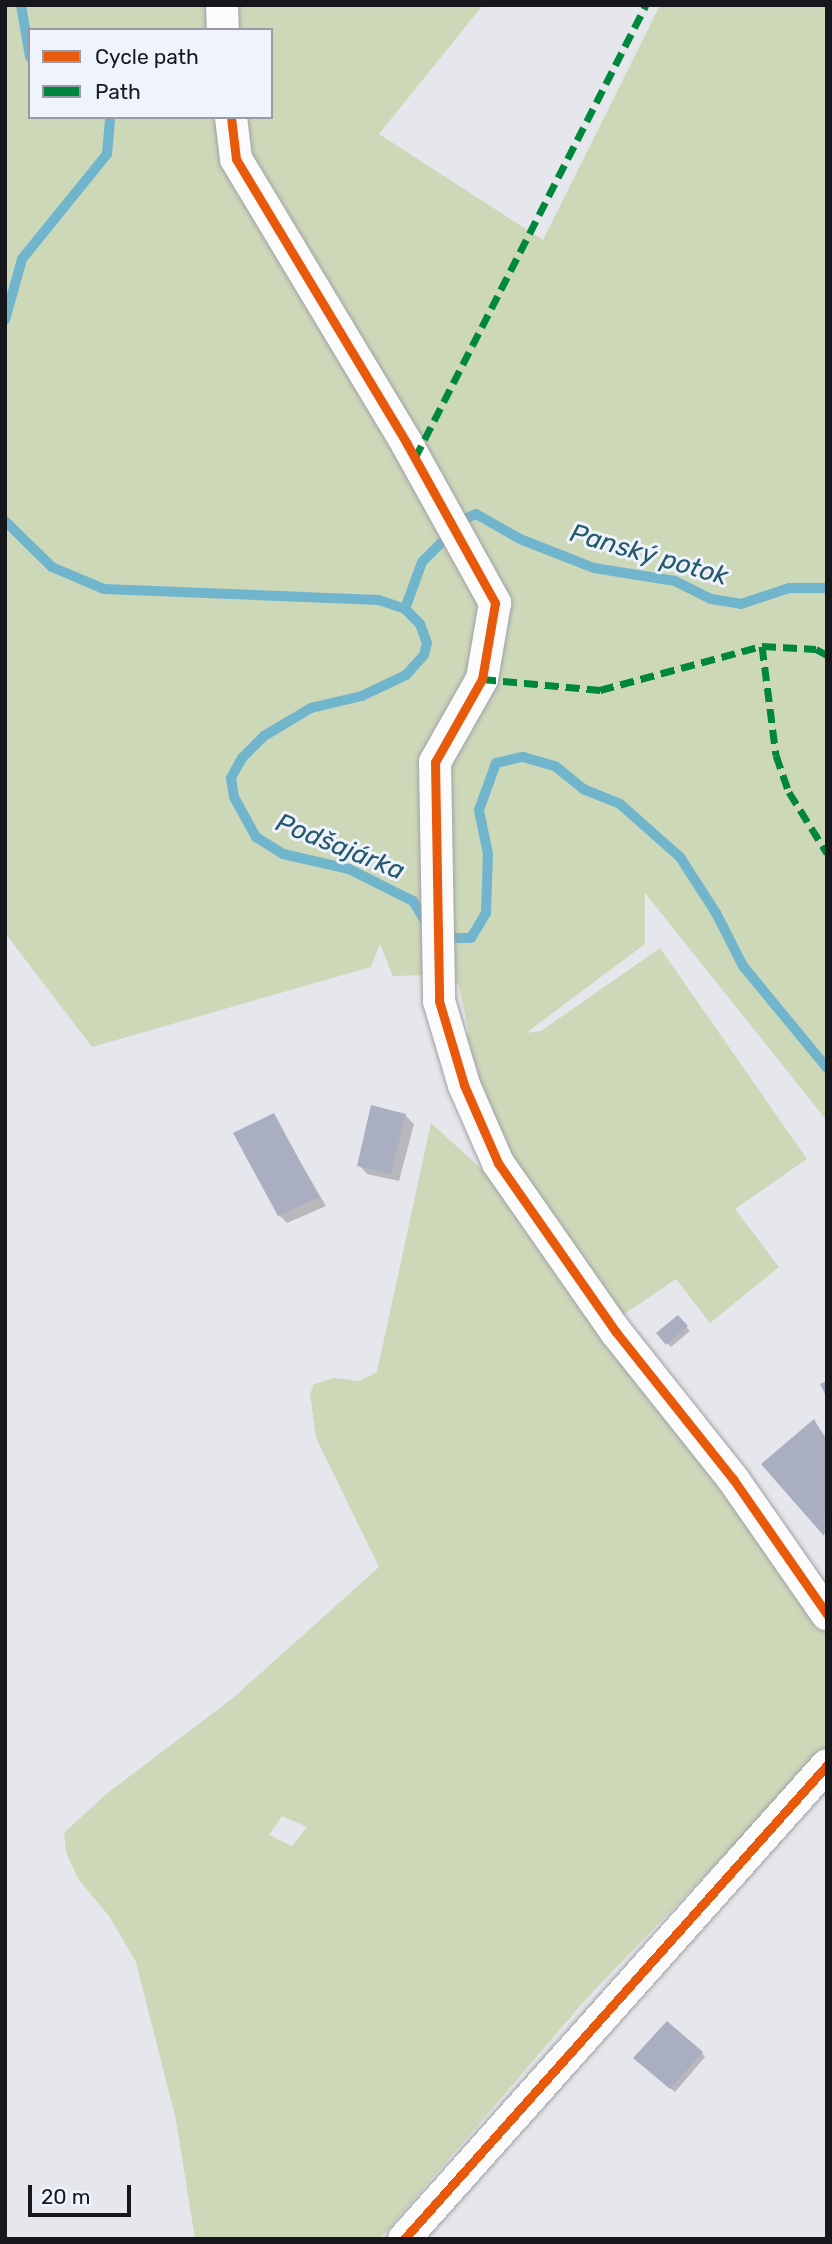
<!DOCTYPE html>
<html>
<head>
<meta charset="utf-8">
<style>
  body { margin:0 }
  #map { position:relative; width:832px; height:2244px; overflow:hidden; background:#e6e7ec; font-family:Rubik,sans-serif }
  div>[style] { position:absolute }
  .green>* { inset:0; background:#cdd8b9 }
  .shadow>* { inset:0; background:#0003 }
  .stream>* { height:10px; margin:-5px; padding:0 5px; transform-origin:5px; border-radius:5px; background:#71b5cd }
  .building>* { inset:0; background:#a9afc0 }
  .roads { filter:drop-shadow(0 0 2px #a0a1a4) drop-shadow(0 0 2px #a0a1a4) }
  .street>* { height:32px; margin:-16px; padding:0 16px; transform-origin:16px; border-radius:16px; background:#fbfbfc }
  .quiet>* { height:7px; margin-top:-3.5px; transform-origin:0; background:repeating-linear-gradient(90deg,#00873e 0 14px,transparent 0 21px) }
  .cycleway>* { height:9px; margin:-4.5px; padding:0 4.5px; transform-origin:4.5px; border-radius:4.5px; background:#e8590c }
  span { translate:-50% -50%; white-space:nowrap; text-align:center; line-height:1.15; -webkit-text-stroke:6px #eff3fd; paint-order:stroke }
  .water-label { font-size:26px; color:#24586a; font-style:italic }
  .frame { position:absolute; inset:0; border:7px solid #16171b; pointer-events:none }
  .legend { position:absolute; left:28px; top:28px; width:245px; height:91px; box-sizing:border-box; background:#eff3fd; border:2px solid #989ba3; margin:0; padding:9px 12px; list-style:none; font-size:21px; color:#16171b }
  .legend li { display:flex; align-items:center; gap:14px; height:35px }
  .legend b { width:35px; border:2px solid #989ba3 }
  .scale { position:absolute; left:28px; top:2185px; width:103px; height:32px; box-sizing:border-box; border:4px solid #16171b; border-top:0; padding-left:9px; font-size:21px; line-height:24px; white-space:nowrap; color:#16171b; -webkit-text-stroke:5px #eff3fd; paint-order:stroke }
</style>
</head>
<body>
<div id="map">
  <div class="green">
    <div style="clip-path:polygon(evenodd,5px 5px,483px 5px,379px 134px,543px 240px,660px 5px,827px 5px,827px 1121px,645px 893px,645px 944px,526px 1033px,541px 1031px,660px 948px,807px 1159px,735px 1209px,779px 1267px,710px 1323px,676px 1279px,620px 1317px,519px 1175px,476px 1083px,478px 1065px,473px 1067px,460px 1044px,469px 1032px,458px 983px,431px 975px,393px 976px,380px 944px,371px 967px,92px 1047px,5px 933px,5px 5px,30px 30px,271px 30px,271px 117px,30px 117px,30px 30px)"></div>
    <div style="clip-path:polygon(evenodd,431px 1123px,485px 1172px,827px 1625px,827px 1749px,587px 1998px,380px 2239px,195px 2239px,176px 2120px,136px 1962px,109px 1916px,78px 1879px,66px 1852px,64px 1833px,105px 1795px,233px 1698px,379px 1567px,316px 1438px,310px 1394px,314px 1384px,334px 1378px,359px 1381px,377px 1372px,431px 1123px,282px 1816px,307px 1827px,292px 1846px,269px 1835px,282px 1816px)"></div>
  </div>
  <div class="shadow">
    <div style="clip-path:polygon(273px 1115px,326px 1206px,287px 1223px,279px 1215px)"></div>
    <div style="clip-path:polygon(405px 1115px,414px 1124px,399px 1181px,367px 1174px,359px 1165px)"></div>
    <div style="clip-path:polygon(678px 1317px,690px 1331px,671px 1347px,658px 1333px)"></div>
    <div style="clip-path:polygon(817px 1425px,827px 1439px,827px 1537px,763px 1464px)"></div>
    <div style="clip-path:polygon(702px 2053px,705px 2057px,675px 2092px,640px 2062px)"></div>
  </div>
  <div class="stream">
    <div style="left:21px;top:5px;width:53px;rotate:80.2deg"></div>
    <div style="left:5px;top:320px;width:63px;rotate:-74.4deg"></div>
    <div style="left:22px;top:259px;width:135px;rotate:-51deg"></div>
    <div style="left:107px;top:154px;width:37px;rotate:-85deg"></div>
    <div style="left:467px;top:518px;width:10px;rotate:-24deg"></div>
    <div style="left:476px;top:514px;width:51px;rotate:29.6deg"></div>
    <div style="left:520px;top:539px;width:79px;rotate:21.4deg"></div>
    <div style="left:594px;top:568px;width:82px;rotate:9.1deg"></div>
    <div style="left:675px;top:581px;width:40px;rotate:26.6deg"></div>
    <div style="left:711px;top:599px;width:30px;rotate:9deg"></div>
    <div style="left:741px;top:604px;width:51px;rotate:-18.4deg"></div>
    <div style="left:789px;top:588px;width:38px"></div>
    <div style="left:5px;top:521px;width:66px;rotate:44.4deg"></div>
    <div style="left:52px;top:567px;width:56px;rotate:22.9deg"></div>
    <div style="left:104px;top:589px;width:275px;rotate:2.3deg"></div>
    <div style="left:379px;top:600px;width:28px;rotate:19deg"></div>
    <div style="left:405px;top:609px;width:21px;rotate:45deg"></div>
    <div style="left:420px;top:624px;width:20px;rotate:70deg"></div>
    <div style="left:427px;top:643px;width:12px;rotate:104deg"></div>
    <div style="left:424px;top:655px;width:27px;rotate:132deg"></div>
    <div style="left:406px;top:675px;width:49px;rotate:154.5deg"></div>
    <div style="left:362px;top:696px;width:52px;rotate:166.8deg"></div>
    <div style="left:311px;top:708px;width:55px;rotate:149.2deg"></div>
    <div style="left:264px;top:736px;width:31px;rotate:135deg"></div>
    <div style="left:242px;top:758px;width:23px;rotate:119deg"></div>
    <div style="left:231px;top:778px;width:19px;rotate:81deg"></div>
    <div style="left:234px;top:797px;width:46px;rotate:61.2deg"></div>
    <div style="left:256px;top:837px;width:32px;rotate:32deg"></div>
    <div style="left:283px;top:854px;width:68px;rotate:12.8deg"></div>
    <div style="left:349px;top:869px;width:72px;rotate:26.6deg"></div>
    <div style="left:413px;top:901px;width:27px;rotate:59deg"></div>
    <div style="left:427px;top:924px;width:26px;rotate:32deg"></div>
    <div style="left:449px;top:938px;width:22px"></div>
    <div style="left:471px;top:938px;width:29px;rotate:-59deg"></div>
    <div style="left:486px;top:913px;width:59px;rotate:-88.1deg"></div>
    <div style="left:488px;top:854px;width:45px;rotate:-101.6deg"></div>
    <div style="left:479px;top:810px;width:50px;rotate:-70.1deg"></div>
    <div style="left:496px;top:763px;width:28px;rotate:-13deg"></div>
    <div style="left:523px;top:757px;width:33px;rotate:16deg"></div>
    <div style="left:555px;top:766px;width:36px;rotate:39deg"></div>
    <div style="left:583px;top:789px;width:40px;rotate:22deg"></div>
    <div style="left:620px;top:804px;width:80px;rotate:41.5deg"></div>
    <div style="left:680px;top:857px;width:67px;rotate:57.3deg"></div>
    <div style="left:716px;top:913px;width:59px;rotate:63deg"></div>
    <div style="left:743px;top:966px;width:132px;rotate:50.5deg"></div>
    <div style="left:405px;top:609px;width:50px;rotate:-70.1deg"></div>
    <div style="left:422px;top:562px;width:34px;rotate:-45deg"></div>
  </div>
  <div class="building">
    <div style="clip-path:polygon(371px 1105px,406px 1114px,391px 1174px,357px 1166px)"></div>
    <div style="clip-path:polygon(274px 1113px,319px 1197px,278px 1216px,233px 1133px)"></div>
    <div style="clip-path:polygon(678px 1315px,688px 1326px,666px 1345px,656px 1333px)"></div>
    <div style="clip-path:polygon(827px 1381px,827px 1398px,820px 1384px)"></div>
    <div style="clip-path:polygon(814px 1419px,827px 1442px,824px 1536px,761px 1464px)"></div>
    <div style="clip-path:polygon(667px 2021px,703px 2052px,670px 2089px,633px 2058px)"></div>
  </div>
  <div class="roads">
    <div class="street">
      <div style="left:222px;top:5px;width:25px;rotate:88deg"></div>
      <div style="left:231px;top:117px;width:42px;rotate:83.2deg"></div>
      <div style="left:236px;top:159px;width:332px;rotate:59deg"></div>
      <div style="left:407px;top:444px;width:182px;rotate:61deg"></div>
      <div style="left:495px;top:603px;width:77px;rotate:99.7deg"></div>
      <div style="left:482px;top:679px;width:95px;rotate:119.5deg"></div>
      <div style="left:435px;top:762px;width:239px;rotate:89deg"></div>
      <div style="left:439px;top:1001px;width:88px;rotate:73.4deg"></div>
      <div style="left:464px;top:1085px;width:85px;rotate:66.4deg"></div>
      <div style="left:498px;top:1163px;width:206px;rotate:55.1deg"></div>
      <div style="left:616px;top:1332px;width:188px;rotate:51.5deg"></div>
      <div style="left:733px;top:1479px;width:165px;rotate:55.2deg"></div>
      <div style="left:404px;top:2239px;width:635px;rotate:-48.25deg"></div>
    </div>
  </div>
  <div class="quiet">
    <div style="left:415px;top:458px;width:508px;rotate:-62.98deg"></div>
    <div style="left:762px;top:646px;width:110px;rotate:82.7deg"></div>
    <div style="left:776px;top:755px;width:39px;rotate:71deg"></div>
    <div style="left:789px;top:792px;width:72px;rotate:58.1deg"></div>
    <div style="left:482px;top:679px;width:119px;rotate:5.3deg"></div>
    <div style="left:600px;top:690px;width:168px;rotate:-15.2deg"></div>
    <div style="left:762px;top:646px;width:54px;rotate:3.2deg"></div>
    <div style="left:816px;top:649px;width:13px;rotate:29deg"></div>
  </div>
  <div class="cycleway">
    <div style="left:231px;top:117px;width:42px;rotate:83.2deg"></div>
    <div style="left:236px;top:159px;width:332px;rotate:59deg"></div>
    <div style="left:407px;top:444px;width:182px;rotate:61deg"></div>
    <div style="left:495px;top:603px;width:77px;rotate:99.7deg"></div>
    <div style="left:482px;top:679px;width:95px;rotate:119.5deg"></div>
    <div style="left:435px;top:762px;width:239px;rotate:89deg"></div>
    <div style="left:439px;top:1001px;width:88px;rotate:73.4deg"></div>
    <div style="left:464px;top:1085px;width:85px;rotate:66.4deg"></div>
    <div style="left:498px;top:1163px;width:206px;rotate:55.1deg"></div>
    <div style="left:616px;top:1332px;width:188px;rotate:51.5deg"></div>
    <div style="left:733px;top:1479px;width:165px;rotate:55.2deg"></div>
    <div style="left:404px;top:2239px;width:635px;rotate:-48.25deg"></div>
  </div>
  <div class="water-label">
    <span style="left:649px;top:555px;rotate:16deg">Panský potok</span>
    <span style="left:340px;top:847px;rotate:22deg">Podšajárka</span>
  </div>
  <div class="frame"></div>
  <ul class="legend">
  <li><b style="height:9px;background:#e8590c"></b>Cycle path</li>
  <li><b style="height:9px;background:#00873e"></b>Path</li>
  </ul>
  <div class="scale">20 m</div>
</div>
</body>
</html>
